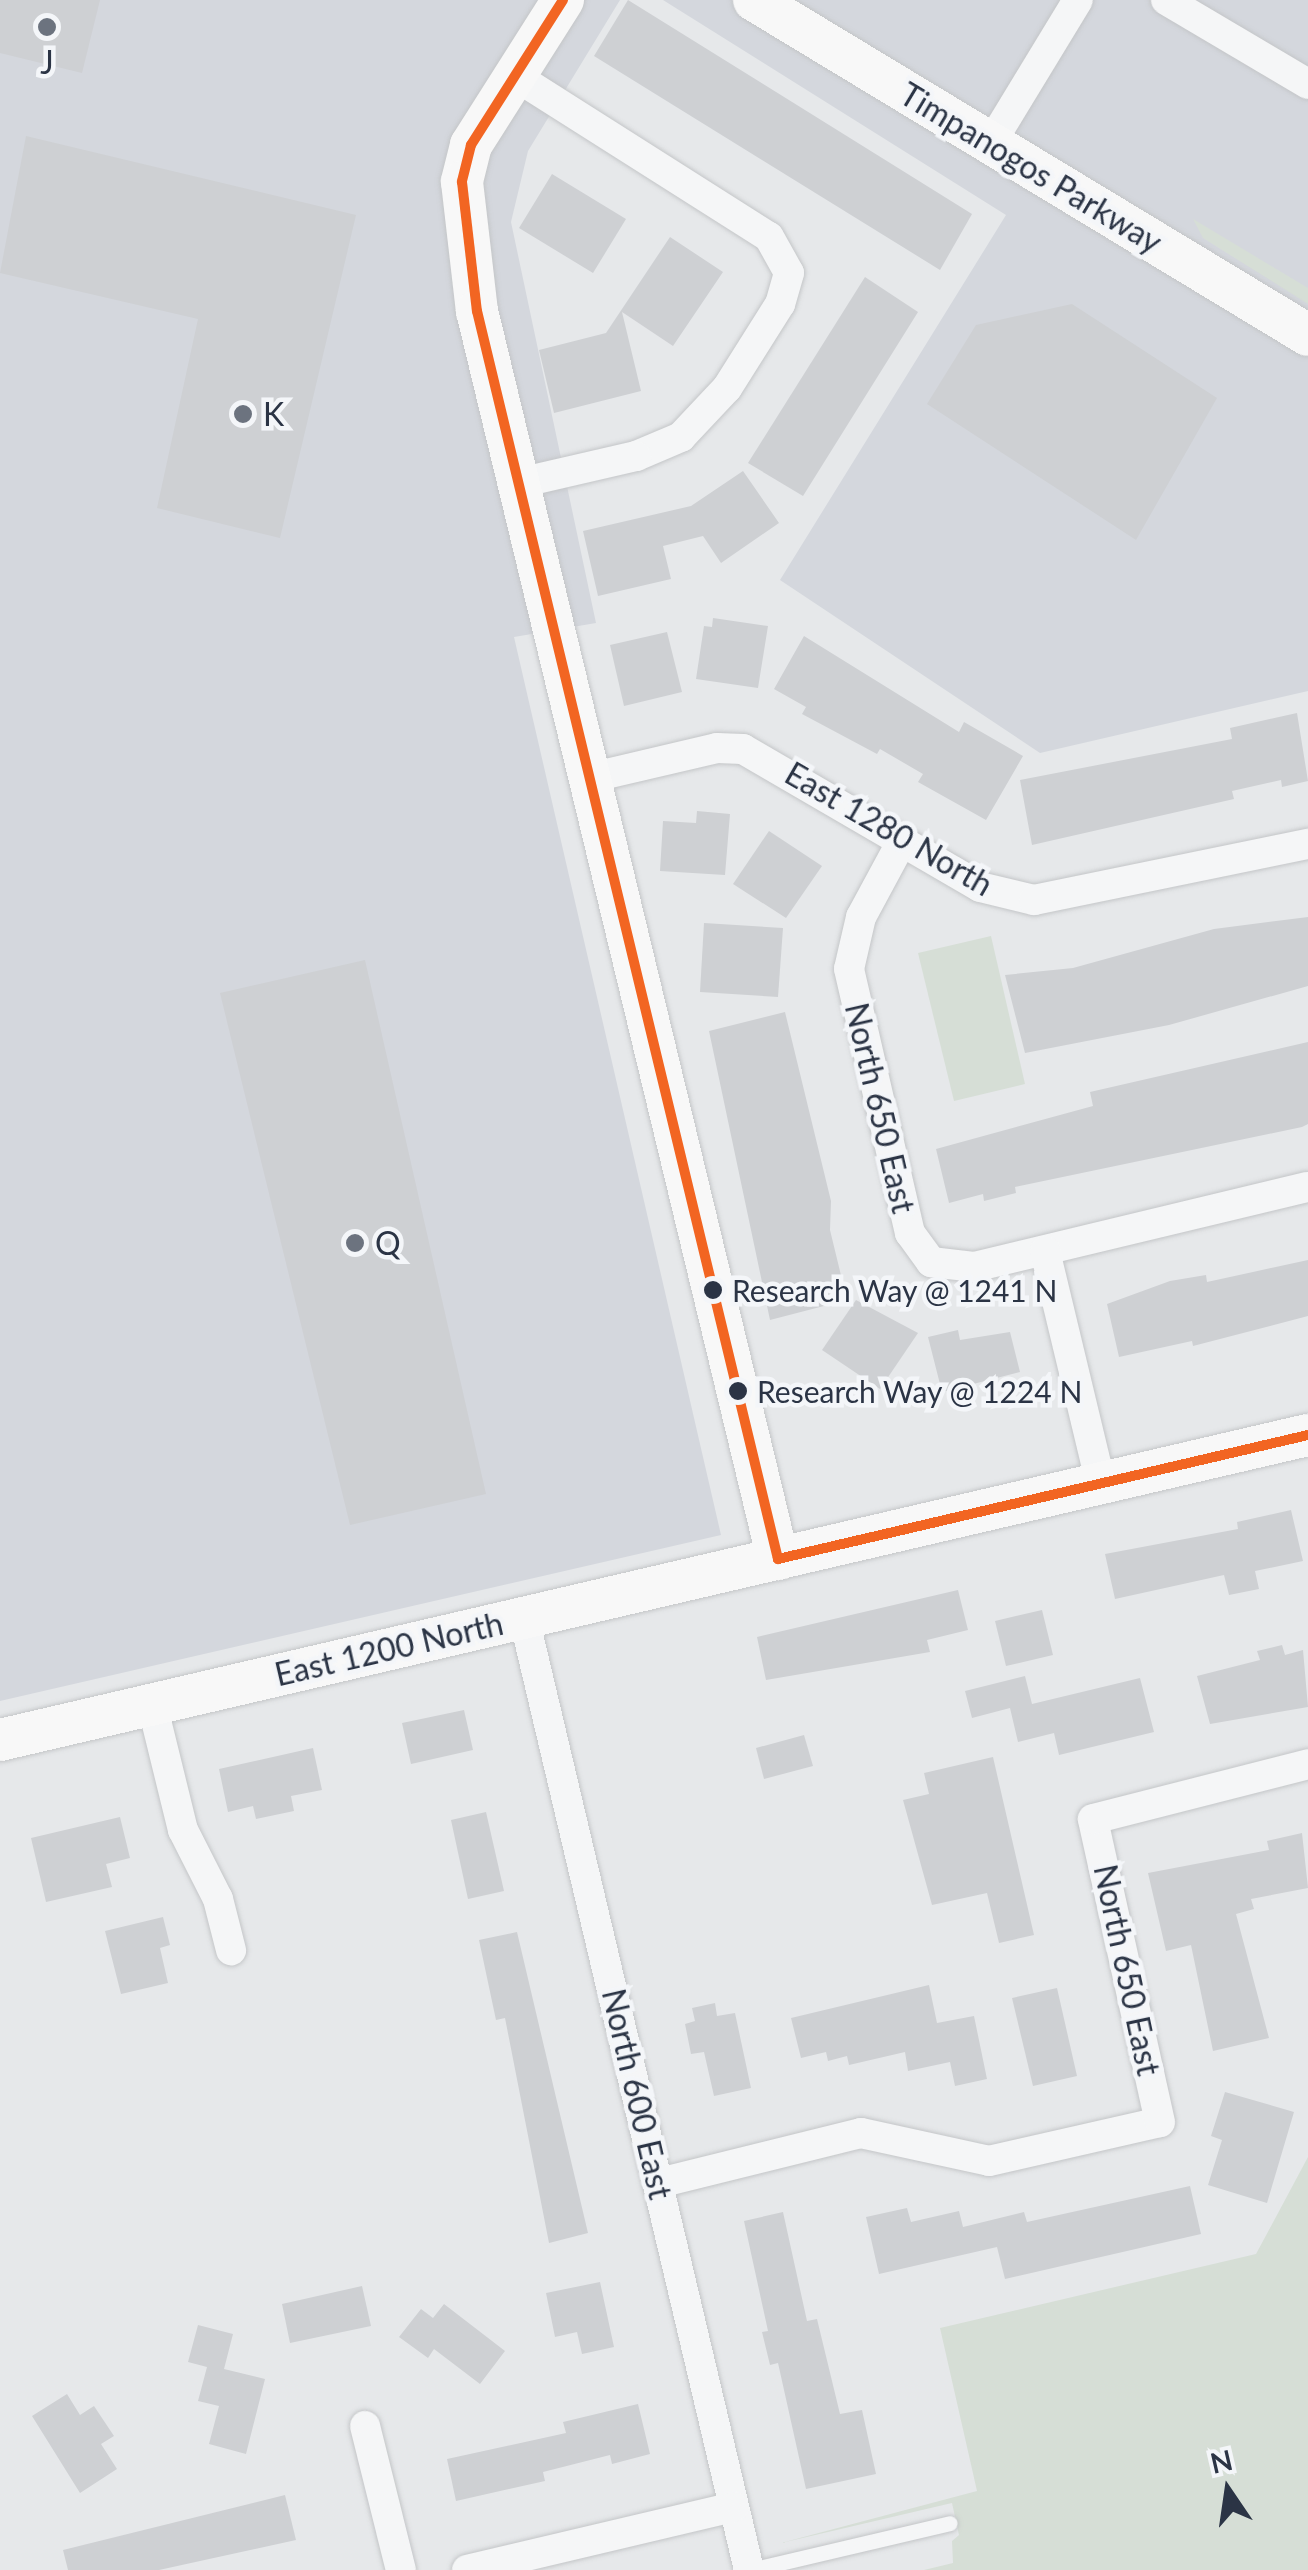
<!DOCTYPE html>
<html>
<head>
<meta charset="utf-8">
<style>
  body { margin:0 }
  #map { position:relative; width:1308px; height:2570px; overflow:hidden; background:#e6e8ea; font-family:Lato,sans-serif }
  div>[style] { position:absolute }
  .built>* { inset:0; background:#d4d7dd }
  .green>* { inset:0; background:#d6ded6 }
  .building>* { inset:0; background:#ced0d3 }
  .roads { filter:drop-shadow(0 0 2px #c4c6c8) drop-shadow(0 0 2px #c4c6c8) }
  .lane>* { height:15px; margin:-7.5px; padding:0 7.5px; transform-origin:7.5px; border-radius:7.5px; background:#f5f6f7 }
  .street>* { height:30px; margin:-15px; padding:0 15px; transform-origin:15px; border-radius:15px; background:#f5f6f7 }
  .secondary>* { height:42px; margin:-21px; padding:0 21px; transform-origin:21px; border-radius:21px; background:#f8f8f8 }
  .bus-1>* { height:10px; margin:-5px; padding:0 5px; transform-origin:5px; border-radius:5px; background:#f26522 }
  .dots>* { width:28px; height:28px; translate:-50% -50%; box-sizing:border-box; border:5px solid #f4f6f9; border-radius:50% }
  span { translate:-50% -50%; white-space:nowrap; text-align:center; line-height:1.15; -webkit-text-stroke:9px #f4f6f9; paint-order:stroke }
  .bus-label { font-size:30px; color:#2b3445 }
  .left { translate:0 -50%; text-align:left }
  .poi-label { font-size:32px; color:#2b3445 }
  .street-label { font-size:32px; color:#2b3445 }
  .north { position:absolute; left:1178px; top:2440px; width:100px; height:100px; -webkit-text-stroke:8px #f4f6f9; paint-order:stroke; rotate:347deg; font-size:28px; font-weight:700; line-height:40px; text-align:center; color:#2b3445 }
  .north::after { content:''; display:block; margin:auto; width:35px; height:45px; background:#2b3445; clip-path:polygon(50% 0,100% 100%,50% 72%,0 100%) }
</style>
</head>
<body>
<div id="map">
  <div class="built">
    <div style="clip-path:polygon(0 0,620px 0,528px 151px,511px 222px,596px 623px,514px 637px,721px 1535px,0 1701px)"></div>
    <div style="clip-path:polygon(663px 0,1308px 0,1308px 691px,1040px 753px,780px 580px,1006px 215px)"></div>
  </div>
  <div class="green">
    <div style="clip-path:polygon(1193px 219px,1308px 288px,1308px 304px,1203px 238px)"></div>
    <div style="clip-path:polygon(991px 936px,1025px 1084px,954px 1101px,918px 953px)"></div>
    <div style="clip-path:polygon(1308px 2157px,1308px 2570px,924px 2570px,953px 2563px,952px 2541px,959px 2535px,952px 2503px,781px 2543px,977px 2491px,940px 2328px,1256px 2254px)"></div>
  </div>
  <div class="building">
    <div style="clip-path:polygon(0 0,100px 0,82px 73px,0 53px)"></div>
    <div style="clip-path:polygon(628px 0,972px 214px,940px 270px,594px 56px)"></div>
    <div style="clip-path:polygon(26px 136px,356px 215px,280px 538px,157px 508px,198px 319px,0 273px)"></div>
    <div style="clip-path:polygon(552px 174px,626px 219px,593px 273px,519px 228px)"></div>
    <div style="clip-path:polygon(670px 237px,723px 272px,673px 346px,622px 312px,641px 391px,554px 413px,539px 350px,606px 333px)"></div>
    <div style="clip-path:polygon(865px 277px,918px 312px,803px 496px,748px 463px)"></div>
    <div style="clip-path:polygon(1072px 304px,1217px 398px,1136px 540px,927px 404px,976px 325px)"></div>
    <div style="clip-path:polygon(743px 471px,779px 523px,721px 563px,703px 536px,663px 546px,671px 579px,598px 596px,583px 531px,691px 506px)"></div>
    <div style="clip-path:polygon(713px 618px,768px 626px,758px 688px,696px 679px,704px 626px,712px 627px)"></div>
    <div style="clip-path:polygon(667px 632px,682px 692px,624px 706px,610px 645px)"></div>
    <div style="clip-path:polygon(804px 636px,959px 732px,964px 722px,1023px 756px,986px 820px,918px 782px,923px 774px,880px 749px,877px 754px,802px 714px,806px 707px,774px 689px)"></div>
    <div style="clip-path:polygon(1297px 713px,1308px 781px,1282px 787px,1281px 780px,1232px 791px,1234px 799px,1032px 845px,1020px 780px,1232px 739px,1230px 728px)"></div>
    <div style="clip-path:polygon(697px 811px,730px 814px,725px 875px,660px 871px,663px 821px,696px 823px)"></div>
    <div style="clip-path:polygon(769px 831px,822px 866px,786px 918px,733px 884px)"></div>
    <div style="clip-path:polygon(1308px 917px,1308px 986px,1169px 1025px,1025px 1053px,1005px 975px,1073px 968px,1214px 929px)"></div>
    <div style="clip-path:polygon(704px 923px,783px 928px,778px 997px,700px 992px)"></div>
    <div style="clip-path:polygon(365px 960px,486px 1494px,350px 1525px,220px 993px)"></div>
    <div style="clip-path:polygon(785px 1012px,831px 1201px,830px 1230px,847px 1300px,770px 1320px,709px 1031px)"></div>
    <div style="clip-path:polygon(1308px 1042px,1308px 1124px,1302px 1127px,1015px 1187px,1016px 1193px,984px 1201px,983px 1194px,949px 1203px,936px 1149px,1093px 1106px,1090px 1092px)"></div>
    <div style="clip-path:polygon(1308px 1260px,1308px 1316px,1193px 1346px,1192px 1341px,1119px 1357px,1107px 1304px,1170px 1281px,1206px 1275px,1207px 1282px)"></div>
    <div style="clip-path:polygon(856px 1300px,918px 1333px,880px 1389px,822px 1350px)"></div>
    <div style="clip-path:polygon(958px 1330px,960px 1340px,1010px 1332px,1020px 1372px,942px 1392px,928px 1337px)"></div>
    <div style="clip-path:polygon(1291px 1510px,1303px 1561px,1255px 1571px,1259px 1589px,1229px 1595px,1224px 1575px,1115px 1599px,1105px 1554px,1238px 1529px,1237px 1522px)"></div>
    <div style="clip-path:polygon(958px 1590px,968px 1630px,927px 1640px,930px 1652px,766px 1680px,757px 1637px)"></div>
    <div style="clip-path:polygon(1042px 1610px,1053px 1655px,1006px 1666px,995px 1621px)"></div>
    <div style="clip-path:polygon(1282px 1645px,1285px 1655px,1303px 1650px,1308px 1707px,1210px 1724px,1197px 1676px,1260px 1660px,1257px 1651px)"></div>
    <div style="clip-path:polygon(1025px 1676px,1032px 1704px,1140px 1678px,1154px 1732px,1059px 1755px,1054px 1733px,1018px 1742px,1010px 1708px,972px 1718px,965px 1691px)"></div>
    <div style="clip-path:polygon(464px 1710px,473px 1750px,411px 1764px,402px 1723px)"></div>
    <div style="clip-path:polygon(804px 1735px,813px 1766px,764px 1779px,756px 1748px)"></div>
    <div style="clip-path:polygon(313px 1748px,322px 1790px,291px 1796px,294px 1811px,256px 1819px,253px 1806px,228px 1812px,219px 1769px)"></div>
    <div style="clip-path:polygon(993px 1757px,1034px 1935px,999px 1943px,987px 1893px,932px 1905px,903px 1800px,929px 1794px,924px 1773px)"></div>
    <div style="clip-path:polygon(486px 1812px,504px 1891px,468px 1899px,451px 1820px)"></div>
    <div style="clip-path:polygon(120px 1817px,130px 1858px,106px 1864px,112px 1887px,46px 1902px,31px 1838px)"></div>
    <div style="clip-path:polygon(1302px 1833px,1308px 1888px,1251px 1899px,1254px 1909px,1236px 1914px,1269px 2038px,1213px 2051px,1191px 1945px,1166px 1951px,1148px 1873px,1269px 1850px,1267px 1841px)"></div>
    <div style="clip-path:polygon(163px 1917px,170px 1945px,160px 1948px,168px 1983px,121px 1994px,105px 1931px)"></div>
    <div style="clip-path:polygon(517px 1932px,588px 2233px,549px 2243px,505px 2018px,496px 2020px,479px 1940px)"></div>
    <div style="clip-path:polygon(929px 1985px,937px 2023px,974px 2016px,987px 2079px,955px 2086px,950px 2062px,908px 2071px,905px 2052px,849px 2065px,847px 2056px,828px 2061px,826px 2052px,801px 2058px,791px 2018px)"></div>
    <div style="clip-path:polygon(1057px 1988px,1077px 2076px,1033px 2086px,1012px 1998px)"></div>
    <div style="clip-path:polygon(715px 2003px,717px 2016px,735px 2013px,751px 2088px,714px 2096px,704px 2052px,691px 2054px,685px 2024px,695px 2021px,692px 2008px)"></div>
    <div style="clip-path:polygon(1225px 2092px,1294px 2112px,1267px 2203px,1208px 2185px,1222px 2140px,1211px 2136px)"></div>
    <div style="clip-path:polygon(1190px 2186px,1201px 2234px,1005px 2279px,997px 2247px,879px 2274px,866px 2217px,907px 2208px,911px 2222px,959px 2211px,963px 2227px,1024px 2212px,1027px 2222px)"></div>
    <div style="clip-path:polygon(783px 2212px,807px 2321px,817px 2319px,840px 2414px,862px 2410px,876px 2474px,806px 2489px,778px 2363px,770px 2365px,762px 2332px,768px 2331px,744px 2221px)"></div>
    <div style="clip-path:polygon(600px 2282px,614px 2347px,582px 2354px,577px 2332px,555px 2337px,546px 2293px)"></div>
    <div style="clip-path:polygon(362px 2286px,371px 2326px,290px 2343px,282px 2304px)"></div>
    <div style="clip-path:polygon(444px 2304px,505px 2351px,480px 2384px,434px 2349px,428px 2358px,399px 2337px,421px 2309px,433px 2318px)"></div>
    <div style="clip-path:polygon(198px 2325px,233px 2334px,224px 2369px,265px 2379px,246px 2454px,209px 2444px,219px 2406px,198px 2401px,207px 2367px,188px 2362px)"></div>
    <div style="clip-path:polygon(67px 2394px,80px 2415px,94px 2406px,114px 2436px,101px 2444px,117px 2469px,80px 2493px,32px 2416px)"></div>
    <div style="clip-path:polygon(638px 2404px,650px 2454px,612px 2464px,610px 2455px,543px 2472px,545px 2481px,456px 2501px,447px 2459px,566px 2433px,563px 2422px)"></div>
    <div style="clip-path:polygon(285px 2495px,296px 2540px,159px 2570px,68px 2570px,63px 2550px)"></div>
  </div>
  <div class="roads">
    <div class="lane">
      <div style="left:750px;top:2570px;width:205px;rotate:-13.2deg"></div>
    </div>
    <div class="street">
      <div style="left:1166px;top:0;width:165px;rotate:30.6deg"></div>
      <div style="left:512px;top:74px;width:304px;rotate:32.4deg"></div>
      <div style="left:769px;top:237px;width:41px;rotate:60.9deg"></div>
      <div style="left:789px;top:273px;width:32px;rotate:106deg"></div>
      <div style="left:780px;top:304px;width:99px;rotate:122.2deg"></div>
      <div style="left:727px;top:388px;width:67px;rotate:133.2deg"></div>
      <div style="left:681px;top:437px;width:49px;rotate:157.1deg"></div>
      <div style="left:636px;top:456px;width:120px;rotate:167deg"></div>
      <div style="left:991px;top:143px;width:167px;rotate:-58.7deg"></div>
      <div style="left:589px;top:778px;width:131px;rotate:-13.2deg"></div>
      <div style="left:717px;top:748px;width:26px;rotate:2deg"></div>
      <div style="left:743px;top:749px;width:274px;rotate:30.2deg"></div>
      <div style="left:980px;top:887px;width:56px;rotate:13.5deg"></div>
      <div style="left:1034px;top:900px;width:280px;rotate:-11.6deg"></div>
      <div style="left:902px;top:841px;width:86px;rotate:118.3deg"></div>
      <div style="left:861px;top:917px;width:53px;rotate:103deg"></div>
      <div style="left:849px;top:969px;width:271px;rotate:77deg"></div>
      <div style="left:910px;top:1233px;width:36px;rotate:54deg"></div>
      <div style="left:931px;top:1262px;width:43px;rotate:6.6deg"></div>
      <div style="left:974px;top:1267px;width:343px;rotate:-13.5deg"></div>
      <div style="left:1045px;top:1251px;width:240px;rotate:76.5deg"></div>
      <div style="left:524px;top:1618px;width:978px;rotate:76.7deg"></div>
      <div style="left:152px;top:1704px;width:130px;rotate:76.2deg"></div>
      <div style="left:183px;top:1830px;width:77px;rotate:63.1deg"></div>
      <div style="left:218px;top:1899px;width:53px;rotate:75.7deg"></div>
      <div style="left:659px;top:2183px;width:208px;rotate:-13.9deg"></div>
      <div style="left:861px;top:2133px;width:131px;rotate:12.3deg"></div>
      <div style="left:989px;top:2161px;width:175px;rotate:-12.8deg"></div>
      <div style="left:1160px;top:2122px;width:310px;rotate:-102.5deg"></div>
      <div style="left:1093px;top:1819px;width:222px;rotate:-14.3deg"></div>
      <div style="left:365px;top:2426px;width:148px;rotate:76deg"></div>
      <div style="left:467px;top:2570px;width:274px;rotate:-13.3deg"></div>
    </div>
    <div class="secondary">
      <div style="left:563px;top:0;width:172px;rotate:122.4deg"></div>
      <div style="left:471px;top:145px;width:38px;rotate:104deg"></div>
      <div style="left:462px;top:182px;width:130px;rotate:83.4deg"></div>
      <div style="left:477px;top:311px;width:1284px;rotate:76.44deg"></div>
      <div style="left:754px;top:0;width:647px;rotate:31.16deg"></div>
      <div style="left:0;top:1740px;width:1343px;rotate:-13.13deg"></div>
    </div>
  </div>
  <div class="bus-1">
    <div style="left:563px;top:0;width:172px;rotate:122.4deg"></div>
    <div style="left:471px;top:145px;width:38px;rotate:104deg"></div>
    <div style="left:462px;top:182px;width:130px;rotate:83.4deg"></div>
    <div style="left:477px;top:311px;width:1284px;rotate:76.44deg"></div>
    <div style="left:778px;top:1559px;width:544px;rotate:-13.17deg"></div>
  </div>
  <div class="dots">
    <div style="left:47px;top:27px;background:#6c737f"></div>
    <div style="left:243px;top:414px;background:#6c737f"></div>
    <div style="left:355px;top:1243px;background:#6c737f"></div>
    <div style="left:713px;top:1290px;background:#2b3445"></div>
    <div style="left:738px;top:1391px;background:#2b3445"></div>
  </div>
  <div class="bus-label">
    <span class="left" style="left:732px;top:1290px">Research Way @ 1241 N</span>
    <span class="left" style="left:757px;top:1391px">Research Way @ 1224 N</span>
  </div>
  <div class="poi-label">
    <span style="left:47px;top:62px">J</span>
    <span class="left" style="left:263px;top:414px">K</span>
    <span class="left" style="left:375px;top:1243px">Q</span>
  </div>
  <div class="street-label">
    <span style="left:1031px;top:168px;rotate:31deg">Timpanogos Parkway</span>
    <span style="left:889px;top:829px;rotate:30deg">East 1280 North</span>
    <span style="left:880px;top:1108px;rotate:77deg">North 650 East</span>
    <span style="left:389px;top:1649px;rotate:-13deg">East 1200 North</span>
    <span style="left:1127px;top:1970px;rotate:78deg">North 650 East</span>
    <span style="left:637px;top:2094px;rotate:77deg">North 600 East</span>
  </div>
  <div class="north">N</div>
</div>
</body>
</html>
